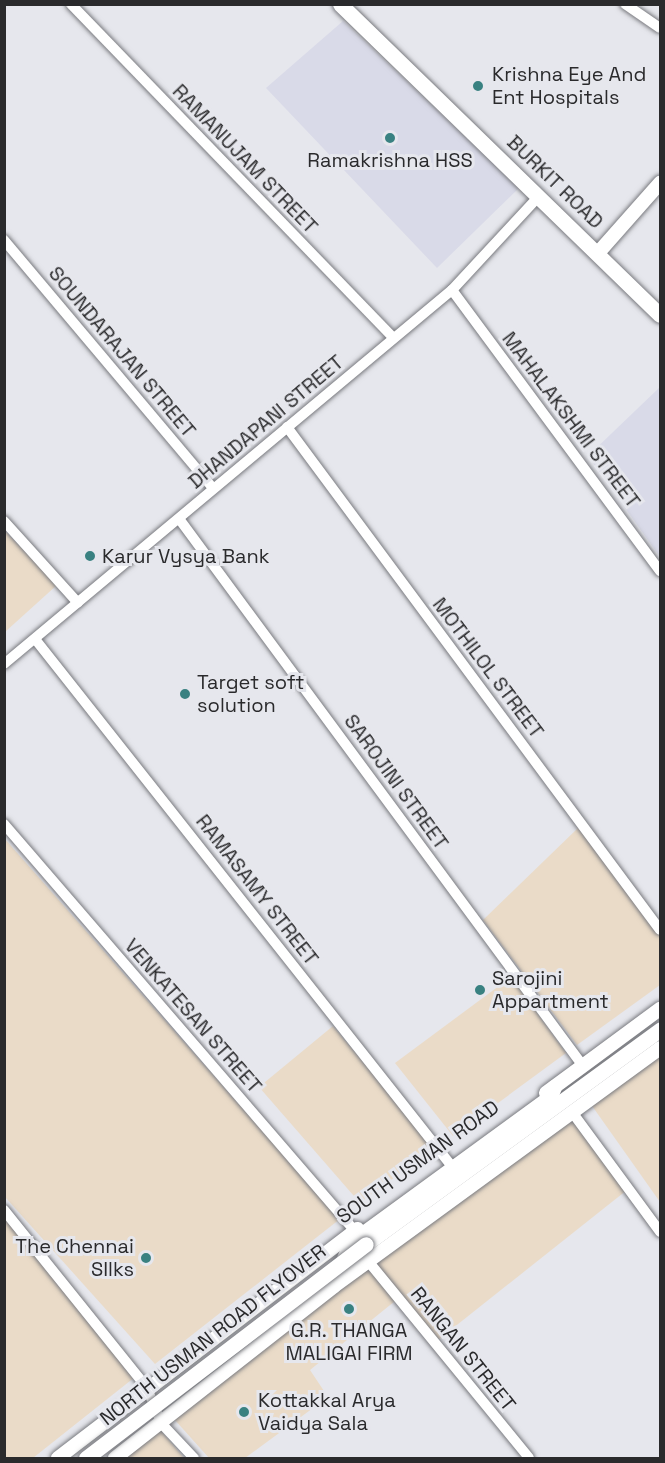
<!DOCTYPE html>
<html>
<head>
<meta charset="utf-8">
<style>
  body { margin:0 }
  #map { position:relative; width:665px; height:1463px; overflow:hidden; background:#e6e7ed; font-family:"Space Grotesk",sans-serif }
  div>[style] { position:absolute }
  .commercial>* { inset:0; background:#eadbc8 }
  .built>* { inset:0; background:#d9dae8 }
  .roads { filter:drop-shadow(0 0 2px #797a7f) drop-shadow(0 0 2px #797a7f) }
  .minor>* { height:10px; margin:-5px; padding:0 5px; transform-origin:5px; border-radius:5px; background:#fff }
  .tertiary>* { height:14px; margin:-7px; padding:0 7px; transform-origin:7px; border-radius:7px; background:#fff }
  .secondary>* { height:15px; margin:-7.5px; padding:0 7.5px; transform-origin:7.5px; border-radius:7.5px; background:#fff }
  .bridges { filter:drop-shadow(0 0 2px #797a7f) drop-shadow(0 0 2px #797a7f) }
  .secondary-bridge>* { height:15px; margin:-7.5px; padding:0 7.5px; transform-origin:7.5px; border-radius:7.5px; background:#fff }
  .dots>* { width:16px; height:16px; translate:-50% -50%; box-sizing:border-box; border:3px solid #e6e7ed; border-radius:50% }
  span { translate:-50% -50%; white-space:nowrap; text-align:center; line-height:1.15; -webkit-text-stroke:6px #e6e7ed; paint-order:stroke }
  .poi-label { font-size:20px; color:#2a2a2c }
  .left { translate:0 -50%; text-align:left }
  .right { translate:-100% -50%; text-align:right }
  .street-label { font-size:20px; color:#2a2a2c }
  .frame { position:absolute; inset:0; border:6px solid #2a2a2c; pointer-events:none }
</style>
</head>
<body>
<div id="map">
  <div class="commercial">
    <div style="clip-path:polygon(4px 530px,57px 585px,5px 632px,4px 632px)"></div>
    <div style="clip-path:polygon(578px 828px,660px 933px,660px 985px,577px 1045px,483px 920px)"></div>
    <div style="clip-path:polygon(4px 838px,340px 1219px,155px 1364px,5px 1197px)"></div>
    <div style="clip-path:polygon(511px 977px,566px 1053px,453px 1136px,395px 1063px)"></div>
    <div style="clip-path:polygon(333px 1026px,434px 1148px,360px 1203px,259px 1087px)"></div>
    <div style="clip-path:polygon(660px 1047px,660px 1202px,590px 1103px)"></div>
    <div style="clip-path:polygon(576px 1116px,627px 1190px,438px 1340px,373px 1265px)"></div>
    <div style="clip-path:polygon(4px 1218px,135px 1377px,33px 1458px,5px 1458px)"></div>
    <div style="clip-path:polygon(367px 1265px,395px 1301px,310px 1370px,328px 1397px,245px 1458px,209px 1458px,174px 1419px)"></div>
    <div style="clip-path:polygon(157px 1426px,184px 1458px,115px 1458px)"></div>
  </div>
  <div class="built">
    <div style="clip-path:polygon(343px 21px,519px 188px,437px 268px,266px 88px)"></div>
    <div style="clip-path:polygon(660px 387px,660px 557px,588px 456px)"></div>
  </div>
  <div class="roads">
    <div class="minor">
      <div style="left:71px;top:4px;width:464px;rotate:46deg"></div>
      <div style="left:625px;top:4px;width:42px;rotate:34.4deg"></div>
      <div style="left:4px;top:240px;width:323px;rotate:49.9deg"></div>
      <div style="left:452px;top:290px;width:350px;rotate:53.5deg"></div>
      <div style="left:287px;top:427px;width:626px;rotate:53.44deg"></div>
      <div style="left:180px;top:520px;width:679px;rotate:53.57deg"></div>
      <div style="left:4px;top:521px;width:110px;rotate:47.9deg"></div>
      <div style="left:35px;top:639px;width:669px;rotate:51.67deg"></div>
      <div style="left:4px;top:664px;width:584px;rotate:-39.86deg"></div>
      <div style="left:452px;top:290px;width:128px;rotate:-47.2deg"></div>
      <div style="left:4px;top:824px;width:537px;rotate:49.23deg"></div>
      <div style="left:572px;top:1112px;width:149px;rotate:53.7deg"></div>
      <div style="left:4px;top:1210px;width:228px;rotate:51.2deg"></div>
      <div style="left:147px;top:1388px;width:38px;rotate:68deg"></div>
      <div style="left:161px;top:1423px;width:48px;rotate:46.7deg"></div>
      <div style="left:368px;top:1261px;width:254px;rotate:50.7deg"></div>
    </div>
    <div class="tertiary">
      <div style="left:598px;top:253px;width:94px;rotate:-48.5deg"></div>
      <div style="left:546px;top:1093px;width:142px;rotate:-36.4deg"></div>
      <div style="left:58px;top:1458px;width:377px;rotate:-37.4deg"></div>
      <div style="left:115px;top:1458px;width:278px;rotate:-38.1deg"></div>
      <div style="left:334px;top:1286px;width:404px;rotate:-36.1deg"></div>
    </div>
    <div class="secondary">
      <div style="left:340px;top:4px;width:446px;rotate:44.2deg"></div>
      <div style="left:366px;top:1244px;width:364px;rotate:-36.1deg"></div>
      <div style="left:342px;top:1263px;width:23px;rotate:-67deg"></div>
      <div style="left:351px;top:1242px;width:246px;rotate:-36.1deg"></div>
      <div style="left:550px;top:1097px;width:11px;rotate:-68deg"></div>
    </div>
  </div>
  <div class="bridges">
    <div class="secondary-bridge">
      <div style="left:86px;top:1458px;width:352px;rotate:-37.4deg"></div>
    </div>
  </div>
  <div class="dots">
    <div style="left:478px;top:86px;background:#398181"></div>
    <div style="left:390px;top:138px;background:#398181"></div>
    <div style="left:90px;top:556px;background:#398181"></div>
    <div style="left:185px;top:694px;background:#398181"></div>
    <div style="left:480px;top:990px;background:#398181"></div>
    <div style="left:146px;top:1258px;background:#398181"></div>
    <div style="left:349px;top:1309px;background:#398181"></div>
    <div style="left:244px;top:1412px;background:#398181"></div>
  </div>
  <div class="poi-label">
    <span class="left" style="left:492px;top:86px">Krishna Eye And<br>Ent Hospitals</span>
    <span style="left:390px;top:160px">Ramakrishna HSS</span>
    <span class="left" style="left:102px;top:556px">Karur Vysya Bank</span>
    <span class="left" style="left:197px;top:694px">Target soft<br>solution</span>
    <span class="left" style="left:492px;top:990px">Sarojini<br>Appartment</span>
    <span class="right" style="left:134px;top:1258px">The Chennai<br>SIlks</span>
    <span style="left:349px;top:1342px">G.R. THANGA<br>MALIGAI FIRM</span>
    <span class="left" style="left:258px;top:1412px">Kottakkal Arya<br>Vaidya Sala</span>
  </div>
  <div class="street-label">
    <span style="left:245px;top:159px;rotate:46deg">RAMANUJAM STREET</span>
    <span style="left:555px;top:182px;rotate:44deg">BURKIT ROAD</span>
    <span style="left:122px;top:352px;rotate:50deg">SOUNDARAJAN STREET</span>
    <span style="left:571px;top:420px;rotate:53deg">MAHALAKSHMI STREET</span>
    <span style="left:266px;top:422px;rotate:-40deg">DHANDAPANI STREET</span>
    <span style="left:488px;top:668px;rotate:53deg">MOTHILOL STREET</span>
    <span style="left:396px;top:782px;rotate:54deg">SAROJINI STREET</span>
    <span style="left:257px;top:890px;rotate:52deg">RAMASAMY STREET</span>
    <span style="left:193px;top:1016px;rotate:49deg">VENKATESAN STREET</span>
    <span style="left:418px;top:1162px;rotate:-36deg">SOUTH USMAN ROAD</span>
    <span style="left:213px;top:1335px;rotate:-38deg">NORTH USMAN ROAD FLYOVER</span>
    <span style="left:463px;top:1349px;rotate:51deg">RANGAN STREET</span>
  </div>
  <div class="frame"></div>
</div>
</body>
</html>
